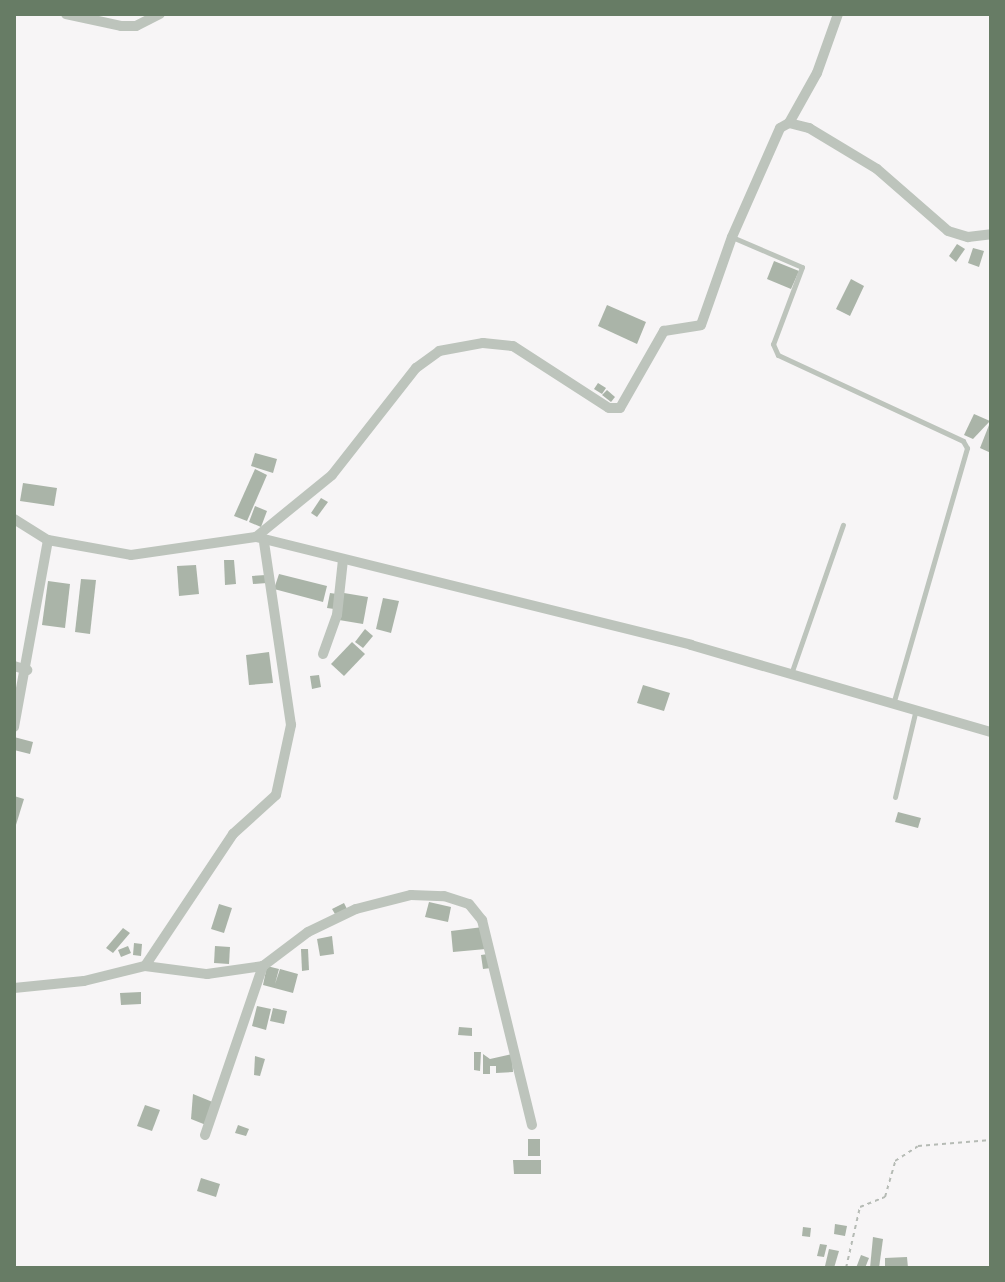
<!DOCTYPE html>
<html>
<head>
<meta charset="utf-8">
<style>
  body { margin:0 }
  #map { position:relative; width:1005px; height:1282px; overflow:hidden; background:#f7f5f6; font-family:Arial,sans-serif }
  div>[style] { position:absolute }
  .building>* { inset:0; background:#aab4a8 }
  .path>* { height:2px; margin-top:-1px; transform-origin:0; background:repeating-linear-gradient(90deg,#b6bbb5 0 4px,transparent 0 8px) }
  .service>* { height:5px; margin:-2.5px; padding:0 2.5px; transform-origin:2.5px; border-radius:2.5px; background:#bdc4bc }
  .minor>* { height:10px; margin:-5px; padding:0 5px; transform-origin:5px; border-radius:5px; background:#bdc4bc }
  span { translate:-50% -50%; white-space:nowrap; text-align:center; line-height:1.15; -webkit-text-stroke:8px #fff; paint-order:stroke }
  .frame { position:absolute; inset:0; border:16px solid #677c65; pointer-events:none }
</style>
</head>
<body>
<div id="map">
  <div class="building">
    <div style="clip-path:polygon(957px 244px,965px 249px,956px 262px,949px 256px)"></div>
    <div style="clip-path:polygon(973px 248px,984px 251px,979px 267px,968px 263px)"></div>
    <div style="clip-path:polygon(774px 261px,799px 271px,791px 289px,767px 279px)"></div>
    <div style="clip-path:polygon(851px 279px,864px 286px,850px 316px,836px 309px)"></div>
    <div style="clip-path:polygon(607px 305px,646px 322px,637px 344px,598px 326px)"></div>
    <div style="clip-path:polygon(598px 383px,606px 388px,602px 394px,594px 389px)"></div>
    <div style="clip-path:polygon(607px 390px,615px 397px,611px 402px,602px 395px)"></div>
    <div style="clip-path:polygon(974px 414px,990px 421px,973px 439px,964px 435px)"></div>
    <div style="clip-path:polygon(991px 420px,991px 453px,980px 448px)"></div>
    <div style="clip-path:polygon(255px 453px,277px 459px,273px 473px,251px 466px)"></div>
    <div style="clip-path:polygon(255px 469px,267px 475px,247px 521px,234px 516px)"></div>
    <div style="clip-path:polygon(23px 483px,57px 488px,54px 506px,20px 501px)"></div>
    <div style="clip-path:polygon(321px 498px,328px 502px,317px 517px,311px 513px)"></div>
    <div style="clip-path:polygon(255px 506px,267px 511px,261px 527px,249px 522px)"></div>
    <div style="clip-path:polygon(224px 560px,234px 560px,236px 584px,225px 585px)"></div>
    <div style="clip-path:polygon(196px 565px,199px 594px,179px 596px,177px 566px)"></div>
    <div style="clip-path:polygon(279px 574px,327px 586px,323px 602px,274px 589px)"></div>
    <div style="clip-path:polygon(266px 575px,267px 583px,253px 584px,252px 576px)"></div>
    <div style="clip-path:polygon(81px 579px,96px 580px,90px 634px,75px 632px)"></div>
    <div style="clip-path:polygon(48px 581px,70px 584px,65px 628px,42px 625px)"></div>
    <div style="clip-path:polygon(330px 593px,337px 594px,334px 609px,327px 608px)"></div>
    <div style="clip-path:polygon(344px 593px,368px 597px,363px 624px,339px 620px)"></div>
    <div style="clip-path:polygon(383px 598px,399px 601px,391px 633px,376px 629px)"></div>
    <div style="clip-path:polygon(365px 629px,373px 636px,363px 648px,355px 642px)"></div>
    <div style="clip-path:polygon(352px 642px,365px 654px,344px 676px,331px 664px)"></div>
    <div style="clip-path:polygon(269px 652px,273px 683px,249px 685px,246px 655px)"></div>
    <div style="clip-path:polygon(319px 675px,321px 687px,312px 689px,310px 676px)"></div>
    <div style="clip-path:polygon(643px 685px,670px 693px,664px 711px,637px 703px)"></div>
    <div style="clip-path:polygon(14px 737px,33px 742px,30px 754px,14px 750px)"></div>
    <div style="clip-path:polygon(14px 796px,24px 799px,15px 828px,14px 828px)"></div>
    <div style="clip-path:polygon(898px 812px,921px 818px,918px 828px,895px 822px)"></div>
    <div style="clip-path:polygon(429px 902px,451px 907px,448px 922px,425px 917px)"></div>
    <div style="clip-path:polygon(344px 903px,347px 909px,335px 914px,332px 909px)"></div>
    <div style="clip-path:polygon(219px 904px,232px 908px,224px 933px,211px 929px)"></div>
    <div style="clip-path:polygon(483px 927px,486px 949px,453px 952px,451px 931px)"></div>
    <div style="clip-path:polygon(123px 928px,130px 933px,113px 953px,106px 948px)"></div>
    <div style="clip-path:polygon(332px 936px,334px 954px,320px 956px,317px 939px)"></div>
    <div style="clip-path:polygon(134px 943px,142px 944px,141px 956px,133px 955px)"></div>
    <div style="clip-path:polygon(128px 946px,131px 953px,121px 957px,118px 950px)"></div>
    <div style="clip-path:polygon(215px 946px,230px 947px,229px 964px,214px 963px)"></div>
    <div style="clip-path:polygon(301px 949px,308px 949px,309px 970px,302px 971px)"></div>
    <div style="clip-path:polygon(488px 954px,491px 968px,483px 969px,481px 955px)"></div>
    <div style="clip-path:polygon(267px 966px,279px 969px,275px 984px,280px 969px,298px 974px,293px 993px,263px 985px)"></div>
    <div style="clip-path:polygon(141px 992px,141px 1004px,121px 1005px,120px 993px)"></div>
    <div style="clip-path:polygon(257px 1006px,271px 1009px,266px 1030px,252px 1026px)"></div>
    <div style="clip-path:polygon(273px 1008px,287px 1011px,284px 1024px,270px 1021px)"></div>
    <div style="clip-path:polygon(459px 1027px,472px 1028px,472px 1036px,458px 1035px)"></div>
    <div style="clip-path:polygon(474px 1052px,481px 1052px,480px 1071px,474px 1070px)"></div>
    <div style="clip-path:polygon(483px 1054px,490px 1059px,512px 1054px,513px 1072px,496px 1073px,496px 1066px,490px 1066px,490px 1074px,483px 1074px)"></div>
    <div style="clip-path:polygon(255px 1056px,265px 1059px,260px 1076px,254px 1075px)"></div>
    <div style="clip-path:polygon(193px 1094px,215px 1103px,206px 1125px,191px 1119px)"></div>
    <div style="clip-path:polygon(145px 1105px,160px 1110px,152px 1131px,137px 1126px)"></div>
    <div style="clip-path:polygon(238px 1125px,249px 1129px,246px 1136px,235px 1133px)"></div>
    <div style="clip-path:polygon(528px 1139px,540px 1139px,540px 1156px,528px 1156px)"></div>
    <div style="clip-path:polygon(513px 1160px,541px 1160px,541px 1174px,514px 1174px)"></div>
    <div style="clip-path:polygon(201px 1178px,220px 1184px,216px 1197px,197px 1191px)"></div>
    <div style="clip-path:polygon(835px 1224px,847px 1226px,845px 1236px,834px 1234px)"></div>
    <div style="clip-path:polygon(803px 1227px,811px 1228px,810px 1237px,802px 1236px)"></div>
    <div style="clip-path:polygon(873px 1237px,883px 1239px,879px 1268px,870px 1268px)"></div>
    <div style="clip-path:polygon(820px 1244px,827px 1245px,824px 1257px,817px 1256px)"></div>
    <div style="clip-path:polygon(829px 1249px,839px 1251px,834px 1268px,825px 1266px)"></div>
    <div style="clip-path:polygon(861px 1255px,869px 1258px,865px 1268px,856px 1268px)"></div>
    <div style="clip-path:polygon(907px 1257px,908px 1268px,885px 1268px,885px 1258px)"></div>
  </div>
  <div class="path">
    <div style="left:846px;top:1268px;width:63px;rotate:-77.1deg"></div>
    <div style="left:860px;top:1207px;width:27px;rotate:-22deg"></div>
    <div style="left:885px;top:1197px;width:37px;rotate:-74deg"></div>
    <div style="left:895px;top:1161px;width:27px;rotate:-33deg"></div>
    <div style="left:918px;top:1146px;width:73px;rotate:-4.7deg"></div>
  </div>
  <div class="service">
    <div style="left:732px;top:237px;width:76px;rotate:23.2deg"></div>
    <div style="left:802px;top:267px;width:82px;rotate:110.6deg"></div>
    <div style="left:773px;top:344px;width:12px;rotate:66deg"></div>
    <div style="left:778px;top:355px;width:204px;rotate:24.9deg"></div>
    <div style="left:963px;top:441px;width:8px;rotate:60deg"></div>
    <div style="left:967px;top:448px;width:266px;rotate:106.1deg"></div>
    <div style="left:791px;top:674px;width:158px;rotate:-70.8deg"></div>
    <div style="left:895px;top:797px;width:86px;rotate:-76.6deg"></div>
  </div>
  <div class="minor">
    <div style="left:66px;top:14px;width:56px;rotate:12.3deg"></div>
    <div style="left:121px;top:26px;width:15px"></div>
    <div style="left:136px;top:26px;width:27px;rotate:-27deg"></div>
    <div style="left:789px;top:123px;width:57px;rotate:-60.8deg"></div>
    <div style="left:817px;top:73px;width:63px;rotate:-70.4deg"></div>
    <div style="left:14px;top:519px;width:40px;rotate:32deg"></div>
    <div style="left:48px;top:540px;width:84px;rotate:10.2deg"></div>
    <div style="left:131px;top:555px;width:126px;rotate:-8.2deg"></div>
    <div style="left:256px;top:537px;width:448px;rotate:13.9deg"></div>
    <div style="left:691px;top:645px;width:312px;rotate:16.2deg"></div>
    <div style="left:256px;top:537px;width:98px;rotate:-39.2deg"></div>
    <div style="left:332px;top:475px;width:136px;rotate:-51.9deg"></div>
    <div style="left:416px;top:368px;width:29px;rotate:-36deg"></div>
    <div style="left:439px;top:351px;width:45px;rotate:-10.3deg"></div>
    <div style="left:483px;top:343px;width:30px;rotate:6deg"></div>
    <div style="left:513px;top:346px;width:114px;rotate:32.9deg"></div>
    <div style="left:609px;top:408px;width:11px"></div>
    <div style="left:620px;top:408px;width:89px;rotate:-60.3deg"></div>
    <div style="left:664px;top:331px;width:37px;rotate:-9deg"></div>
    <div style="left:701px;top:325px;width:93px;rotate:-70.6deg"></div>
    <div style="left:732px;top:237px;width:119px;rotate:-66.2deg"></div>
    <div style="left:780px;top:128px;width:10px;rotate:-29deg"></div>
    <div style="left:789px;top:123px;width:21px;rotate:14deg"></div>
    <div style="left:809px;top:128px;width:79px;rotate:31.1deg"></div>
    <div style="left:877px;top:169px;width:94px;rotate:41.1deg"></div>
    <div style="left:948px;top:231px;width:21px;rotate:17deg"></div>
    <div style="left:968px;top:237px;width:23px;rotate:-7deg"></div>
    <div style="left:323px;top:654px;width:41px;rotate:-70.3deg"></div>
    <div style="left:337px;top:615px;width:55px;rotate:-83.8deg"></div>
    <div style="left:14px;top:666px;width:14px;rotate:17deg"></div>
    <div style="left:14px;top:727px;width:190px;rotate:-79.7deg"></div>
    <div style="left:145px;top:966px;width:159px;rotate:-56.3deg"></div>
    <div style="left:233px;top:834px;width:58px;rotate:-42.2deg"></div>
    <div style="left:276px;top:795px;width:72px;rotate:-77.9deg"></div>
    <div style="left:291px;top:725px;width:184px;rotate:-98.4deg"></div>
    <div style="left:14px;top:988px;width:70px;rotate:-5.7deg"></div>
    <div style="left:84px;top:981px;width:63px;rotate:-13.8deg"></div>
    <div style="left:145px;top:966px;width:63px;rotate:7.4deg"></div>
    <div style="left:207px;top:974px;width:57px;rotate:-8.1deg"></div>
    <div style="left:263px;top:966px;width:56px;rotate:-37.1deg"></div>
    <div style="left:308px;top:932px;width:53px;rotate:-25.6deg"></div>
    <div style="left:356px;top:909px;width:57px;rotate:-14.3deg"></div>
    <div style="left:411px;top:895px;width:33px;rotate:2deg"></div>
    <div style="left:444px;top:896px;width:26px;rotate:18deg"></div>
    <div style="left:469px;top:904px;width:21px;rotate:51deg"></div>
    <div style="left:482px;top:920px;width:211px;rotate:76.3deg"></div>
    <div style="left:205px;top:1135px;width:179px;rotate:-71.1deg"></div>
  </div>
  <div class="frame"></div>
</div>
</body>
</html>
